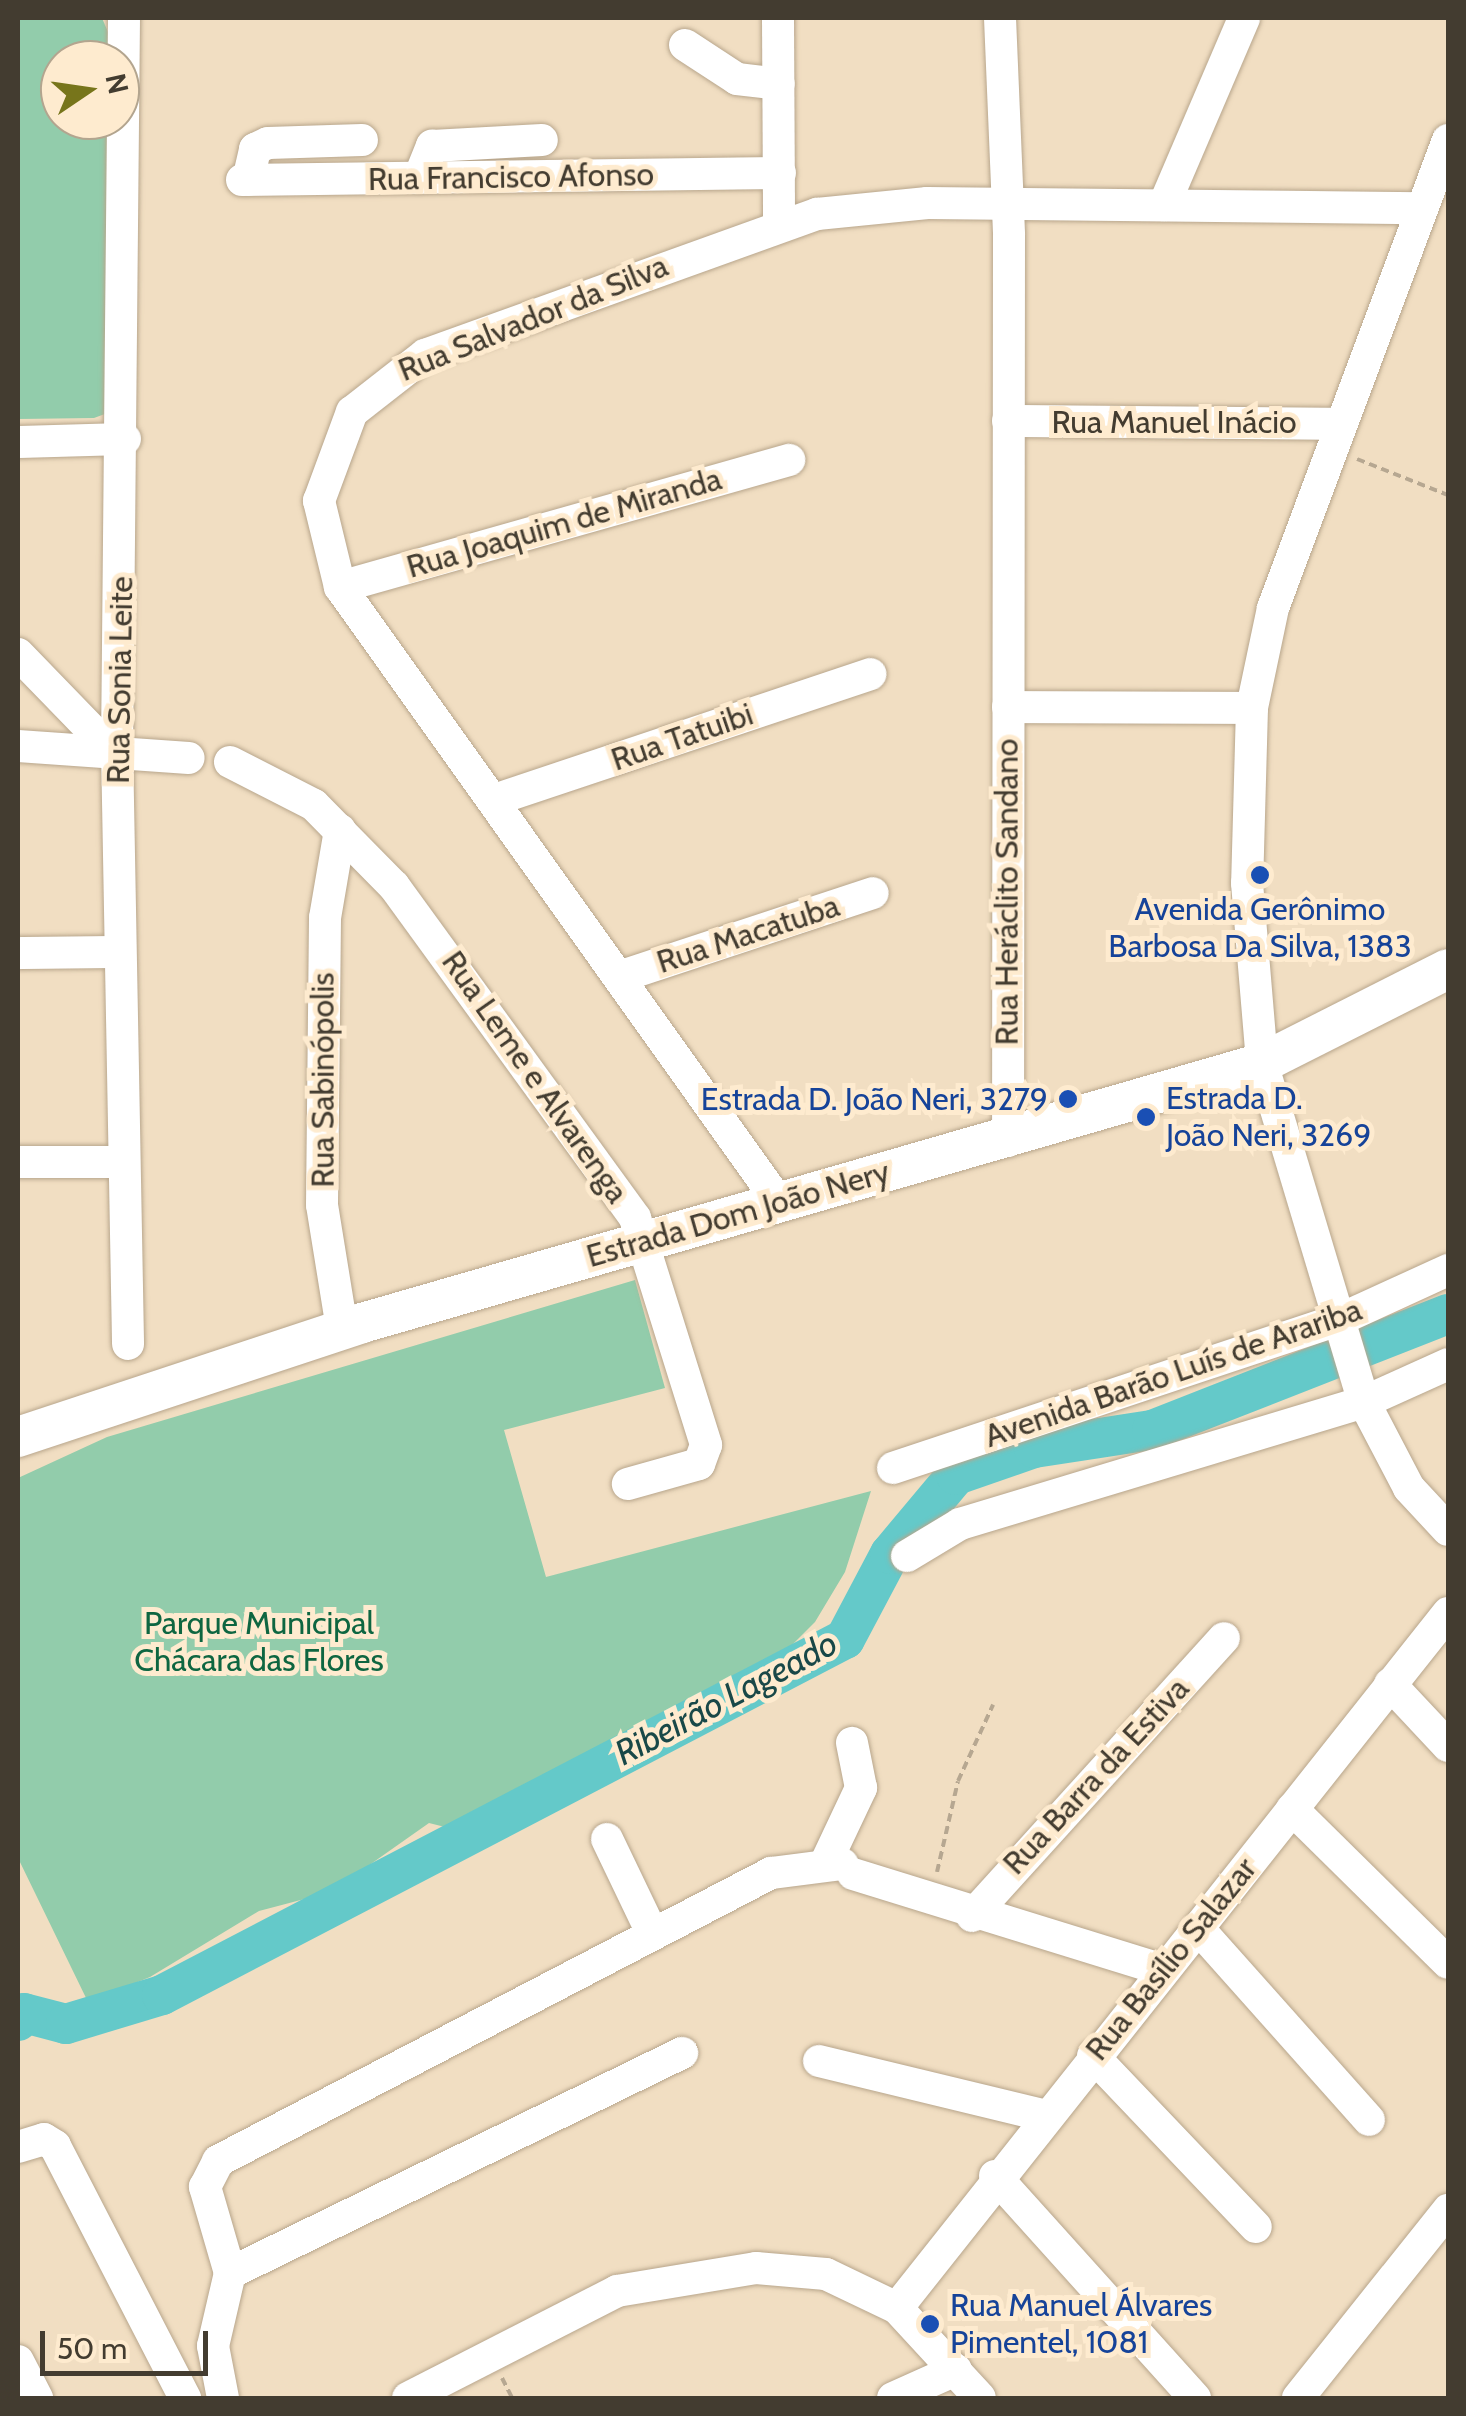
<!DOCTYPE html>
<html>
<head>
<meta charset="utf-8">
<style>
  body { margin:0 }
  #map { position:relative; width:1466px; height:2416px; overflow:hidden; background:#f1dec2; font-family:Cabin,sans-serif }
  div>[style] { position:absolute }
  .green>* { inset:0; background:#92ccab }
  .river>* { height:40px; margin:-20px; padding:0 20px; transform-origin:20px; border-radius:20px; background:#64c9c9 }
  .path>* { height:4px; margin-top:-2px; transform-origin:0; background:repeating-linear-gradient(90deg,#b6a791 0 8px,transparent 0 13px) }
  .roads { filter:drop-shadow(0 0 2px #b8a68c) drop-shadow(0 0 2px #b8a68c) }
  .minor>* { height:32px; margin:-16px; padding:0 16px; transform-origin:16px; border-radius:16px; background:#fff }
  .major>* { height:40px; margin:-20px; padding:0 20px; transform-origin:20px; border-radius:20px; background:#fff }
  .dots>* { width:28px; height:28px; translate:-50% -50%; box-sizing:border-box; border:5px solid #feebcf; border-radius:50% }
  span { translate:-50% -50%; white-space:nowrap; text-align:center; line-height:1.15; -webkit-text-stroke:10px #feebcf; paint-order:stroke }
  .street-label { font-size:32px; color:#433c30 }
  .transit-label { font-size:32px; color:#164399 }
  .right { translate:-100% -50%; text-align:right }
  .left { translate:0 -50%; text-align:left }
  .park-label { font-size:32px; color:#0e6641 }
  .water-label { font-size:35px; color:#194848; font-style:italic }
  .frame { position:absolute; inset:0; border:20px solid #433c30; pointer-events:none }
  .north { position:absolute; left:40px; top:40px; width:100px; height:100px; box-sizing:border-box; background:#feebcf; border:2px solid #b3a58f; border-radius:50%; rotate:77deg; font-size:28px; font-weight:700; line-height:40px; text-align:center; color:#433c30 }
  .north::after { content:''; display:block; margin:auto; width:35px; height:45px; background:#77751b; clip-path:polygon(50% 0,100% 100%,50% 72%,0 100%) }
  .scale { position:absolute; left:40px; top:2331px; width:168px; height:45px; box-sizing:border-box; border:5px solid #433c30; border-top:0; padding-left:12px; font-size:30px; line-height:35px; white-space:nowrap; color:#433c30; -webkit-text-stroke:8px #feebcf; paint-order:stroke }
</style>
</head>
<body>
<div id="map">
  <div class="green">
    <div style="clip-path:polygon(18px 18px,102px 18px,120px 60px,60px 60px,60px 120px,117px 120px,113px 411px,94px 418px,18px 419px)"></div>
    <div style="clip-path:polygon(635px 1280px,665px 1388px,504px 1430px,546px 1577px,871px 1491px,845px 1572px,815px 1622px,765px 1672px,558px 1776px,526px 1809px,473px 1834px,429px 1823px,331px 1892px,259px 1911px,150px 1977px,88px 2002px,18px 1858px,18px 1478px,107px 1437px)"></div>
  </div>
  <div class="river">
    <div style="left:18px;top:2021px;width:10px;rotate:-53deg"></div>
    <div style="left:24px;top:2013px;width:43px;rotate:14.7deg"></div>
    <div style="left:66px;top:2024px;width:100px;rotate:-16.8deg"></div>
    <div style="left:162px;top:1995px;width:770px;rotate:-27.53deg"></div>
    <div style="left:845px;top:1639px;width:96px;rotate:-62.1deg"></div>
    <div style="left:890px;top:1554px;width:103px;rotate:-50.1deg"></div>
    <div style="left:956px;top:1475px;width:83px;rotate:-19.1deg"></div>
    <div style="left:1034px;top:1448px;width:119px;rotate:-8.7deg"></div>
    <div style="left:1152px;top:1430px;width:318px;rotate:-21.4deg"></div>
  </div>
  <div class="path">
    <div style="left:1357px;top:459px;width:98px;rotate:21.6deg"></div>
    <div style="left:937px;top:1872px;width:93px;rotate:-77deg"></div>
    <div style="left:958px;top:1781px;width:84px;rotate:-65.3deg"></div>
    <div style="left:502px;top:2378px;width:22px;rotate:63deg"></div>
  </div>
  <div class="roads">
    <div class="minor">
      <div style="left:124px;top:18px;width:729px;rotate:90.55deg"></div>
      <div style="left:117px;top:747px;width:597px;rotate:88.94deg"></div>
      <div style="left:778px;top:18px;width:204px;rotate:89.7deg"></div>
      <div style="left:1000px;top:18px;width:217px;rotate:87.6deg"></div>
      <div style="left:1009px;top:235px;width:906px;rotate:90.06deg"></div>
      <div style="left:685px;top:45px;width:62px;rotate:33.2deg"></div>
      <div style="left:737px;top:79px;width:42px;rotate:6.8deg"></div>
      <div style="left:1448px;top:140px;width:500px;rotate:110.5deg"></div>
      <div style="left:1273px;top:608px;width:102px;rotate:101.9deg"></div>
      <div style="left:1252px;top:708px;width:175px;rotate:91.6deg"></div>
      <div style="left:1247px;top:883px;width:181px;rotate:85.2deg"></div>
      <div style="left:1262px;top:1063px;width:354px;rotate:73.3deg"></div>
      <div style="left:1364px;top:1402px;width:97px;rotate:62.4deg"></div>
      <div style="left:1409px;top:1488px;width:57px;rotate:47.1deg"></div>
      <div style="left:419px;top:178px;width:35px;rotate:-68deg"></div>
      <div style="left:432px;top:146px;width:110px;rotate:-3.1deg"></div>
      <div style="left:242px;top:180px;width:538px;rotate:-0.75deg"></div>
      <div style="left:248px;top:180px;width:32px;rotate:-77deg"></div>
      <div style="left:255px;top:149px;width:14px;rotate:-25deg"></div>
      <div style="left:268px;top:143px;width:94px;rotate:-1.8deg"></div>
      <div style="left:1164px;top:205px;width:203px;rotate:-66.8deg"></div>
      <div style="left:1008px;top:421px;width:331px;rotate:0.5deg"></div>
      <div style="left:18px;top:442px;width:107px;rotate:-1.6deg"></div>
      <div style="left:340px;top:587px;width:467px;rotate:-15.8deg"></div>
      <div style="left:18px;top:654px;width:128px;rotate:45.9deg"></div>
      <div style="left:1008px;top:707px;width:244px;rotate:0.2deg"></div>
      <div style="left:18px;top:746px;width:171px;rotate:4deg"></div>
      <div style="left:230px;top:762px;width:94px;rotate:27.1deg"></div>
      <div style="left:314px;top:805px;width:114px;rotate:45.4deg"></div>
      <div style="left:394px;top:886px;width:410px;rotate:54deg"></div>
      <div style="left:635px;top:1218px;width:238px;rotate:72.6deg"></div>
      <div style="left:706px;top:1445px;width:20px;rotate:110deg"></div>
      <div style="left:699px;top:1464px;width:74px;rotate:164.3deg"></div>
      <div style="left:494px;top:800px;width:397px;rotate:-18.5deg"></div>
      <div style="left:340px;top:830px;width:89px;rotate:99.7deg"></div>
      <div style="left:325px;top:918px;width:287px;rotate:90.6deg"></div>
      <div style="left:322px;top:1205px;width:126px;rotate:80.8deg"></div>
      <div style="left:18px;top:953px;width:101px;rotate:-0.6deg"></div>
      <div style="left:622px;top:976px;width:264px;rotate:-18.3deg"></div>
      <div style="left:18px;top:1162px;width:105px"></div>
      <div style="left:778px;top:1201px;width:754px;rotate:-125.5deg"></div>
      <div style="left:340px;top:587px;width:89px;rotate:-103.7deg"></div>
      <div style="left:319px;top:501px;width:95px;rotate:-69.7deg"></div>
      <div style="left:352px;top:412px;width:93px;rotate:-38deg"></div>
      <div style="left:425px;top:355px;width:417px;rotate:-19.8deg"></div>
      <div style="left:817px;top:214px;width:111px;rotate:-5.7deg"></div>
      <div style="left:927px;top:203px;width:493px;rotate:0.6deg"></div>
      <div style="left:893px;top:1468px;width:472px;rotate:-18.4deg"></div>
      <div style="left:1341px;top:1319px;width:118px;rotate:-24.6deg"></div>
      <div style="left:907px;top:1556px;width:62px;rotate:-31.1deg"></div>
      <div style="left:960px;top:1524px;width:422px;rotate:-16.8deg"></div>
      <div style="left:1364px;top:1402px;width:92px;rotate:-24.3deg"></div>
      <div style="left:1390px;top:1684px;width:85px;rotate:46.9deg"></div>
      <div style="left:1292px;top:1809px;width:219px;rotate:44.6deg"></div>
      <div style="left:607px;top:1839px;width:102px;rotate:64.4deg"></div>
      <div style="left:827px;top:1860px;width:80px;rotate:-64.7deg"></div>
      <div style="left:861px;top:1788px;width:46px;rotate:-101.3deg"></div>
      <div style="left:853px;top:1874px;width:325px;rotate:17.2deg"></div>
      <div style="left:972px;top:1916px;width:375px;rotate:-47.8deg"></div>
      <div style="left:1198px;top:1928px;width:257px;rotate:48.3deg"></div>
      <div style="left:1093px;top:2056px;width:236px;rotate:46.4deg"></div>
      <div style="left:819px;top:2061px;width:230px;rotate:13.6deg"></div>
      <div style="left:18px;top:2147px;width:27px;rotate:-17deg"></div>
      <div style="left:44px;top:2139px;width:13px;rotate:32deg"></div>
      <div style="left:55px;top:2146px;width:284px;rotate:62.7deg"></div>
      <div style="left:995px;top:2176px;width:299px;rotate:48deg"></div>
      <div style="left:230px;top:2273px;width:503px;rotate:-25.95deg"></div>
      <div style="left:897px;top:2308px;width:887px;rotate:-51.59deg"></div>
      <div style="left:18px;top:2361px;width:42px;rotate:62.8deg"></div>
      <div style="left:223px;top:2398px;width:53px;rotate:-100.9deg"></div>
      <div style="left:213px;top:2346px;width:75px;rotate:-76.9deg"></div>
      <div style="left:230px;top:2273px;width:90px;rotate:-106.2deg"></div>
      <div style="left:205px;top:2187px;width:29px;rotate:-63deg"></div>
      <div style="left:218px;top:2161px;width:624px;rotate:-27.51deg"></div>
      <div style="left:771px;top:1873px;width:72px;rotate:-7.2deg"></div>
      <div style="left:408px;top:2398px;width:235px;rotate:-27.1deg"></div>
      <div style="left:617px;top:2291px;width:141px;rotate:-9.4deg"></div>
      <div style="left:756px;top:2268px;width:70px;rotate:4.9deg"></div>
      <div style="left:826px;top:2274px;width:79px;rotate:25.6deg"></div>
      <div style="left:897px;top:2308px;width:122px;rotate:47.3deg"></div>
      <div style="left:893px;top:2398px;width:69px;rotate:-24deg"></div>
      <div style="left:1298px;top:2398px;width:241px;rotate:-51.4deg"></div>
    </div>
    <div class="major">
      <div style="left:18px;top:1437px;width:362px;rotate:-18.3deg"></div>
      <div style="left:362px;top:1323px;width:937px;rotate:-16.11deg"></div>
      <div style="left:1262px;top:1063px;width:208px;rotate:-26.8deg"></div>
    </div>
  </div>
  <div class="dots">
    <div style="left:1260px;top:875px;background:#1a4fb4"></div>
    <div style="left:1068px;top:1099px;background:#1a4fb4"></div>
    <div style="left:1146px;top:1117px;background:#1a4fb4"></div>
    <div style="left:930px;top:2324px;background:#1a4fb4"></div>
  </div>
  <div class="street-label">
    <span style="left:511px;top:177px;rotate:-1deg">Rua Francisco Afonso</span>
    <span style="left:533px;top:318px;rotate:-22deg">Rua Salvador da Silva</span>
    <span style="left:1174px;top:422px">Rua Manuel Inácio</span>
    <span style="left:564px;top:523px;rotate:-16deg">Rua Joaquim de Miranda</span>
    <span style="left:120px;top:680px;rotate:-89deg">Rua Sonia Leite</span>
    <span style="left:682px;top:737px;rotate:-19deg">Rua Tatuibi</span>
    <span style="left:1007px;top:892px;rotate:-90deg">Rua Heráclito Sandano</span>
    <span style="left:748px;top:934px;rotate:-18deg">Rua Macatuba</span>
    <span style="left:535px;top:1077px;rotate:55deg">Rua Leme e Alvarenga</span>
    <span style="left:323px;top:1080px;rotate:-90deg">Rua Sabinópolis</span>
    <span style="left:738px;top:1214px;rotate:-16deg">Estrada Dom João Nery</span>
    <span style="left:1173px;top:1373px;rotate:-19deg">Avenida Barão Luís de Arariba</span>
    <span style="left:1096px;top:1776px;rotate:-47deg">Rua Barra da Estiva</span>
    <span style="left:1171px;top:1959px;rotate:-51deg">Rua Basílio Salazar</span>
  </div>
  <div class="transit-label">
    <span style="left:1260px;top:928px">Avenida Gerônimo<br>Barbosa Da Silva, 1383</span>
    <span class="right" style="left:1048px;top:1099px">Estrada D. João Neri, 3279</span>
    <span class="left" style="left:1166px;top:1117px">Estrada D.<br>João Neri, 3269</span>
    <span class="left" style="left:950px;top:2324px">Rua Manuel Álvares<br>Pimentel, 1081</span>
  </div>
  <div class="park-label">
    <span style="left:259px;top:1642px">Parque Municipal<br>Chácara das Flores</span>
  </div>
  <div class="water-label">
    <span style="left:726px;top:1698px;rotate:-28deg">Ribeirão Lageado</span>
  </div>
  <div class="frame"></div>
  <div class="north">N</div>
  <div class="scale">50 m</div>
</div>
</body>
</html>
